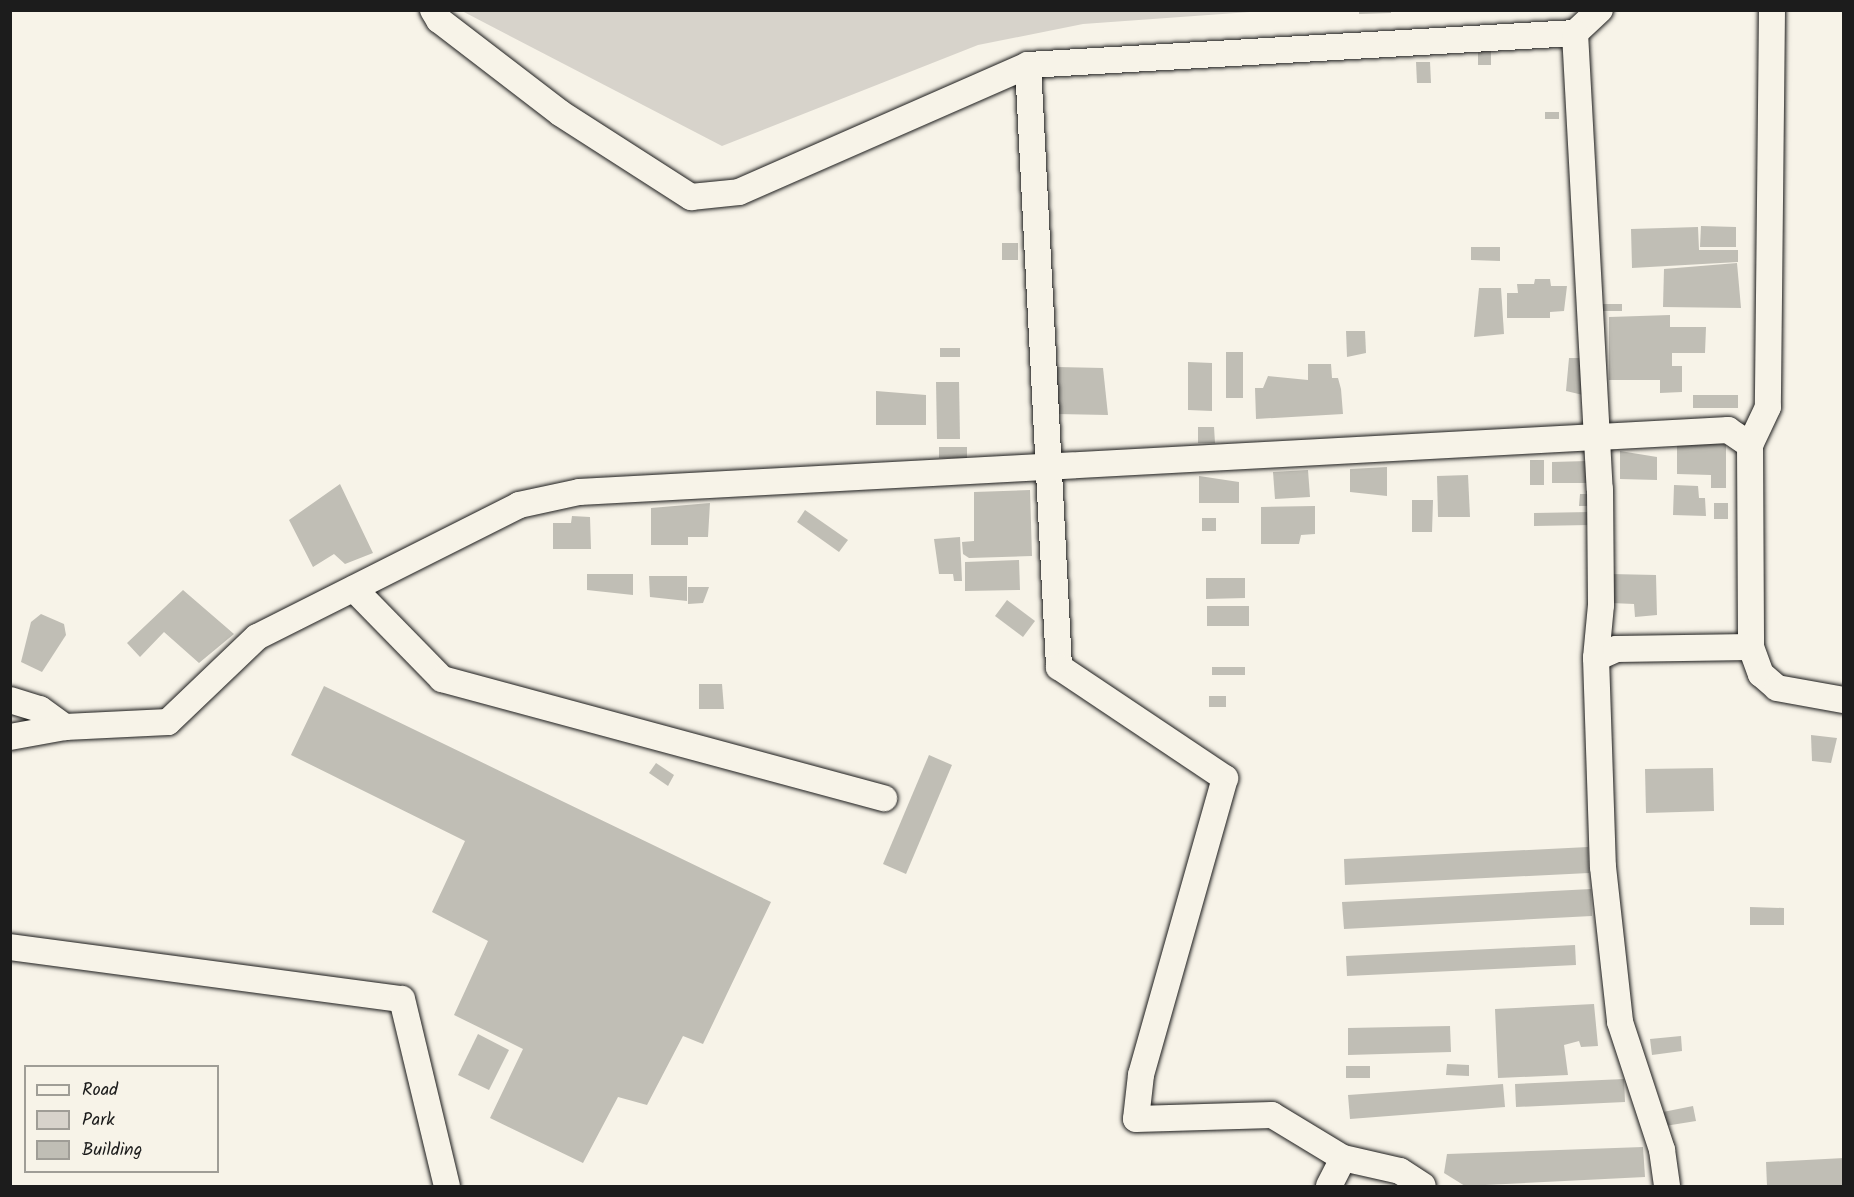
<!DOCTYPE html>
<html>
<head>
<meta charset="utf-8">
<style>
  body { margin:0 }
  #map { position:relative; width:1854px; height:1197px; overflow:hidden; background:#f7f3e8; font-family:Kalam,sans-serif }
  div>[style] { position:absolute }
  .green>* { inset:0; background:#d7d3cb }
  .building>* { inset:0; background:#c0beb5 }
  .roads { filter:drop-shadow(0 0 2px #1c1c1c) drop-shadow(0 0 2px #1c1c1c) }
  .street>* { height:26px; margin:-13px; padding:0 13px; transform-origin:13px; border-radius:13px; background:#f7f3e8 }
  span { translate:-50% -50%; white-space:nowrap; text-align:center; line-height:1.15; -webkit-text-stroke:4.5px #f7f3e8; paint-order:stroke }
  .frame { position:absolute; inset:0; border:12px solid #1c1c1c; pointer-events:none }
  .legend { position:absolute; left:24px; top:1065px; width:195px; height:108px; box-sizing:border-box; background:#f7f3e8; border:2px solid #9f9d96; margin:0; padding:8px 10px; list-style:none; font-size:18px; color:#1c1c1c }
  .legend li { display:flex; align-items:center; gap:12px; height:30px }
  .legend b { width:30px; border:2px solid #9f9d96 }
</style>
</head>
<body>
<div id="map">
  <div class="green">
    <div style="clip-path:polygon(462px 11px,462px 10px,1264px 11px,1083px 24px,978px 45px,722px 146px)"></div>
  </div>
  <div class="building">
    <div style="clip-path:polygon(1359px 10px,1391px 10px,1391px 13px,1359px 14px)"></div>
    <div style="clip-path:polygon(1478px 51px,1491px 51px,1491px 65px,1478px 65px)"></div>
    <div style="clip-path:polygon(1416px 62px,1430px 62px,1431px 83px,1417px 83px)"></div>
    <div style="clip-path:polygon(1545px 112px,1559px 112px,1559px 119px,1545px 119px)"></div>
    <div style="clip-path:polygon(1701px 226px,1736px 227px,1736px 247px,1700px 247px)"></div>
    <div style="clip-path:polygon(1698px 227px,1699px 250px,1738px 250px,1738px 262px,1632px 268px,1631px 229px)"></div>
    <div style="clip-path:polygon(1002px 243px,1018px 243px,1018px 260px,1002px 260px)"></div>
    <div style="clip-path:polygon(1471px 247px,1500px 247px,1500px 261px,1471px 260px)"></div>
    <div style="clip-path:polygon(1737px 263px,1741px 308px,1663px 307px,1664px 269px)"></div>
    <div style="clip-path:polygon(1535px 279px,1550px 279px,1551px 286px,1567px 286px,1564px 311px,1550px 312px,1550px 318px,1507px 318px,1507px 293px,1518px 293px,1517px 284px,1534px 284px)"></div>
    <div style="clip-path:polygon(1479px 288px,1501px 288px,1504px 334px,1474px 337px)"></div>
    <div style="clip-path:polygon(1602px 304px,1622px 304px,1622px 311px,1602px 311px)"></div>
    <div style="clip-path:polygon(1670px 315px,1670px 327px,1706px 327px,1705px 353px,1672px 353px,1672px 366px,1682px 366px,1682px 392px,1660px 393px,1660px 380px,1609px 380px,1609px 317px)"></div>
    <div style="clip-path:polygon(1346px 331px,1365px 331px,1366px 353px,1347px 357px)"></div>
    <div style="clip-path:polygon(940px 348px,960px 348px,960px 357px,940px 357px)"></div>
    <div style="clip-path:polygon(1226px 352px,1243px 352px,1243px 398px,1226px 398px)"></div>
    <div style="clip-path:polygon(1569px 358px,1584px 358px,1583px 395px,1566px 391px)"></div>
    <div style="clip-path:polygon(1188px 362px,1212px 363px,1212px 411px,1188px 410px)"></div>
    <div style="clip-path:polygon(1308px 364px,1331px 364px,1332px 378px,1338px 378px,1341px 389px,1343px 414px,1256px 419px,1255px 388px,1263px 388px,1268px 376px,1308px 380px)"></div>
    <div style="clip-path:polygon(1057px 367px,1103px 368px,1108px 415px,1057px 414px)"></div>
    <div style="clip-path:polygon(936px 382px,959px 382px,960px 439px,937px 439px)"></div>
    <div style="clip-path:polygon(876px 391px,926px 395px,926px 425px,876px 425px)"></div>
    <div style="clip-path:polygon(1693px 395px,1738px 395px,1738px 408px,1693px 408px)"></div>
    <div style="clip-path:polygon(1198px 427px,1214px 427px,1215px 443px,1198px 443px)"></div>
    <div style="clip-path:polygon(1716px 441px,1726px 445px,1726px 488px,1711px 488px,1711px 475px,1677px 474px,1677px 444px)"></div>
    <div style="clip-path:polygon(939px 447px,967px 447px,967px 458px,939px 458px)"></div>
    <div style="clip-path:polygon(1620px 451px,1657px 457px,1657px 480px,1620px 479px)"></div>
    <div style="clip-path:polygon(1530px 460px,1544px 460px,1544px 485px,1530px 485px)"></div>
    <div style="clip-path:polygon(1587px 461px,1587px 483px,1552px 483px,1552px 462px)"></div>
    <div style="clip-path:polygon(1387px 467px,1387px 496px,1350px 492px,1350px 469px)"></div>
    <div style="clip-path:polygon(1308px 470px,1310px 497px,1275px 499px,1273px 472px)"></div>
    <div style="clip-path:polygon(1468px 475px,1470px 517px,1438px 517px,1437px 476px)"></div>
    <div style="clip-path:polygon(1199px 476px,1239px 482px,1239px 503px,1199px 503px)"></div>
    <div style="clip-path:polygon(340px 484px,373px 553px,345px 564px,334px 554px,313px 567px,289px 520px)"></div>
    <div style="clip-path:polygon(1674px 485px,1698px 486px,1699px 498px,1705px 498px,1706px 516px,1673px 515px)"></div>
    <div style="clip-path:polygon(1030px 490px,1032px 556px,969px 558px,963px 554px,962px 542px,974px 541px,974px 492px)"></div>
    <div style="clip-path:polygon(1580px 494px,1591px 494px,1591px 506px,1579px 506px)"></div>
    <div style="clip-path:polygon(1412px 500px,1433px 500px,1432px 532px,1412px 532px)"></div>
    <div style="clip-path:polygon(710px 503px,708px 537px,688px 537px,688px 545px,651px 545px,651px 508px)"></div>
    <div style="clip-path:polygon(1714px 503px,1728px 503px,1728px 519px,1714px 519px)"></div>
    <div style="clip-path:polygon(1315px 506px,1315px 534px,1301px 535px,1299px 544px,1261px 544px,1261px 507px)"></div>
    <div style="clip-path:polygon(805px 510px,848px 540px,839px 552px,797px 522px)"></div>
    <div style="clip-path:polygon(1590px 512px,1590px 525px,1534px 526px,1534px 513px)"></div>
    <div style="clip-path:polygon(572px 516px,590px 517px,591px 549px,553px 549px,553px 523px,571px 523px)"></div>
    <div style="clip-path:polygon(1202px 518px,1216px 518px,1216px 531px,1202px 531px)"></div>
    <div style="clip-path:polygon(960px 537px,962px 581px,954px 581px,953px 574px,939px 574px,934px 539px)"></div>
    <div style="clip-path:polygon(1019px 560px,1020px 590px,965px 591px,965px 562px)"></div>
    <div style="clip-path:polygon(587px 574px,633px 574px,633px 595px,587px 590px)"></div>
    <div style="clip-path:polygon(1611px 574px,1656px 575px,1657px 615px,1635px 617px,1634px 604px,1611px 603px)"></div>
    <div style="clip-path:polygon(649px 576px,687px 576px,687px 601px,650px 597px)"></div>
    <div style="clip-path:polygon(1206px 578px,1245px 578px,1245px 598px,1206px 599px)"></div>
    <div style="clip-path:polygon(688px 587px,709px 587px,703px 603px,688px 604px)"></div>
    <div style="clip-path:polygon(183px 590px,234px 634px,199px 663px,164px 632px,140px 657px,127px 643px)"></div>
    <div style="clip-path:polygon(1007px 600px,1035px 621px,1023px 637px,995px 616px)"></div>
    <div style="clip-path:polygon(1207px 606px,1249px 606px,1249px 626px,1207px 626px)"></div>
    <div style="clip-path:polygon(41px 614px,64px 624px,66px 635px,42px 672px,21px 662px,31px 622px)"></div>
    <div style="clip-path:polygon(1212px 667px,1245px 667px,1245px 675px,1212px 675px)"></div>
    <div style="clip-path:polygon(699px 684px,722px 684px,724px 709px,699px 709px)"></div>
    <div style="clip-path:polygon(324px 686px,771px 902px,703px 1044px,683px 1036px,647px 1105px,618px 1097px,583px 1163px,490px 1118px,523px 1049px,454px 1015px,488px 941px,432px 912px,465px 841px,291px 755px)"></div>
    <div style="clip-path:polygon(1209px 696px,1226px 696px,1226px 707px,1209px 707px)"></div>
    <div style="clip-path:polygon(1811px 735px,1837px 738px,1831px 763px,1812px 761px)"></div>
    <div style="clip-path:polygon(929px 755px,952px 765px,906px 874px,883px 864px)"></div>
    <div style="clip-path:polygon(656px 763px,674px 775px,668px 786px,649px 773px)"></div>
    <div style="clip-path:polygon(1713px 768px,1714px 811px,1646px 813px,1645px 769px)"></div>
    <div style="clip-path:polygon(1588px 847px,1589px 873px,1345px 885px,1344px 859px)"></div>
    <div style="clip-path:polygon(1591px 889px,1592px 916px,1344px 929px,1342px 902px)"></div>
    <div style="clip-path:polygon(1750px 907px,1784px 908px,1784px 925px,1750px 925px)"></div>
    <div style="clip-path:polygon(1575px 945px,1576px 965px,1347px 976px,1346px 956px)"></div>
    <div style="clip-path:polygon(1594px 1004px,1598px 1046px,1581px 1047px,1579px 1041px,1564px 1045px,1568px 1075px,1498px 1078px,1495px 1009px)"></div>
    <div style="clip-path:polygon(1450px 1026px,1451px 1052px,1348px 1055px,1348px 1028px)"></div>
    <div style="clip-path:polygon(478px 1034px,509px 1050px,489px 1090px,458px 1075px)"></div>
    <div style="clip-path:polygon(1681px 1036px,1682px 1051px,1652px 1055px,1650px 1039px)"></div>
    <div style="clip-path:polygon(1447px 1064px,1469px 1065px,1469px 1076px,1446px 1075px)"></div>
    <div style="clip-path:polygon(1346px 1066px,1370px 1066px,1370px 1078px,1346px 1078px)"></div>
    <div style="clip-path:polygon(1624px 1079px,1625px 1102px,1516px 1107px,1515px 1084px)"></div>
    <div style="clip-path:polygon(1503px 1084px,1505px 1107px,1350px 1119px,1348px 1095px)"></div>
    <div style="clip-path:polygon(1693px 1106px,1696px 1121px,1665px 1126px,1663px 1112px)"></div>
    <div style="clip-path:polygon(1643px 1147px,1645px 1177px,1465px 1186px,1444px 1173px,1447px 1154px)"></div>
    <div style="clip-path:polygon(1844px 1158px,1844px 1186px,1767px 1186px,1766px 1162px)"></div>
  </div>
  <div class="roads">
    <div class="street">
      <div style="left:433px;top:10px;width:12px;rotate:59deg"></div>
      <div style="left:439px;top:20px;width:153px;rotate:37.5deg"></div>
      <div style="left:560px;top:113px;width:156px;rotate:32.7deg"></div>
      <div style="left:691px;top:197px;width:48px;rotate:-5.9deg"></div>
      <div style="left:739px;top:192px;width:316px;rotate:-23.7deg"></div>
      <div style="left:1028px;top:65px;width:548px;rotate:-3.35deg"></div>
      <div style="left:1575px;top:33px;width:34px;rotate:-43deg"></div>
      <div style="left:1772px;top:10px;width:397px;rotate:90.6deg"></div>
      <div style="left:1768px;top:407px;width:42px;rotate:115.3deg"></div>
      <div style="left:1750px;top:445px;width:202px;rotate:89.7deg"></div>
      <div style="left:1751px;top:647px;width:29px;rotate:70deg"></div>
      <div style="left:1761px;top:674px;width:21px;rotate:41deg"></div>
      <div style="left:1777px;top:688px;width:68px;rotate:10.2deg"></div>
      <div style="left:1575px;top:33px;width:457px;rotate:86.9deg"></div>
      <div style="left:1600px;top:489px;width:116px;rotate:89.5deg"></div>
      <div style="left:1601px;top:605px;width:53px;rotate:95.4deg"></div>
      <div style="left:1596px;top:658px;width:209px;rotate:88.1deg"></div>
      <div style="left:1603px;top:867px;width:156px;rotate:83.7deg"></div>
      <div style="left:1620px;top:1022px;width:135px;rotate:71.8deg"></div>
      <div style="left:1662px;top:1150px;width:36px;rotate:82deg"></div>
      <div style="left:1028px;top:65px;width:603px;rotate:87.05deg"></div>
      <div style="left:1059px;top:667px;width:200px;rotate:33.8deg"></div>
      <div style="left:1225px;top:778px;width:309px;rotate:105.8deg"></div>
      <div style="left:1141px;top:1075px;width:44px;rotate:96.5deg"></div>
      <div style="left:1136px;top:1119px;width:136px;rotate:-1.7deg"></div>
      <div style="left:1272px;top:1115px;width:83px;rotate:31.2deg"></div>
      <div style="left:1343px;top:1158px;width:58px;rotate:12.8deg"></div>
      <div style="left:1400px;top:1171px;width:27px;rotate:33deg"></div>
      <div style="left:354px;top:589px;width:126px;rotate:45.6deg"></div>
      <div style="left:442px;top:679px;width:458px;rotate:15.1deg"></div>
      <div style="left:1596px;top:658px;width:22px;rotate:-24deg"></div>
      <div style="left:1616px;top:649px;width:135px;rotate:-0.8deg"></div>
      <div style="left:10px;top:700px;width:31px;rotate:17deg"></div>
      <div style="left:40px;top:709px;width:31px;rotate:36deg"></div>
      <div style="left:10px;top:737px;width:56px;rotate:-10.3deg"></div>
      <div style="left:65px;top:727px;width:103px;rotate:-2.8deg"></div>
      <div style="left:168px;top:722px;width:123px;rotate:-43.7deg"></div>
      <div style="left:257px;top:637px;width:293px;rotate:-26.7deg"></div>
      <div style="left:519px;top:505px;width:61px;rotate:-12.2deg"></div>
      <div style="left:579px;top:492px;width:1151px;rotate:-3.09deg"></div>
      <div style="left:1728px;top:430px;width:27px;rotate:34deg"></div>
      <div style="left:10px;top:947px;width:395px;rotate:7.6deg"></div>
      <div style="left:402px;top:999px;width:192px;rotate:76.5deg"></div>
      <div style="left:1329px;top:1186px;width:31px;rotate:-63deg"></div>
    </div>
  </div>
  <div class="frame"></div>
  <ul class="legend">
  <li><b style="height:8px;background:#f7f3e8"></b>Road</li>
  <li><b style="height:16px;background:#d7d3cb"></b>Park</li>
  <li><b style="height:16px;background:#c0beb5"></b>Building</li>
  </ul>
</div>
</body>
</html>
